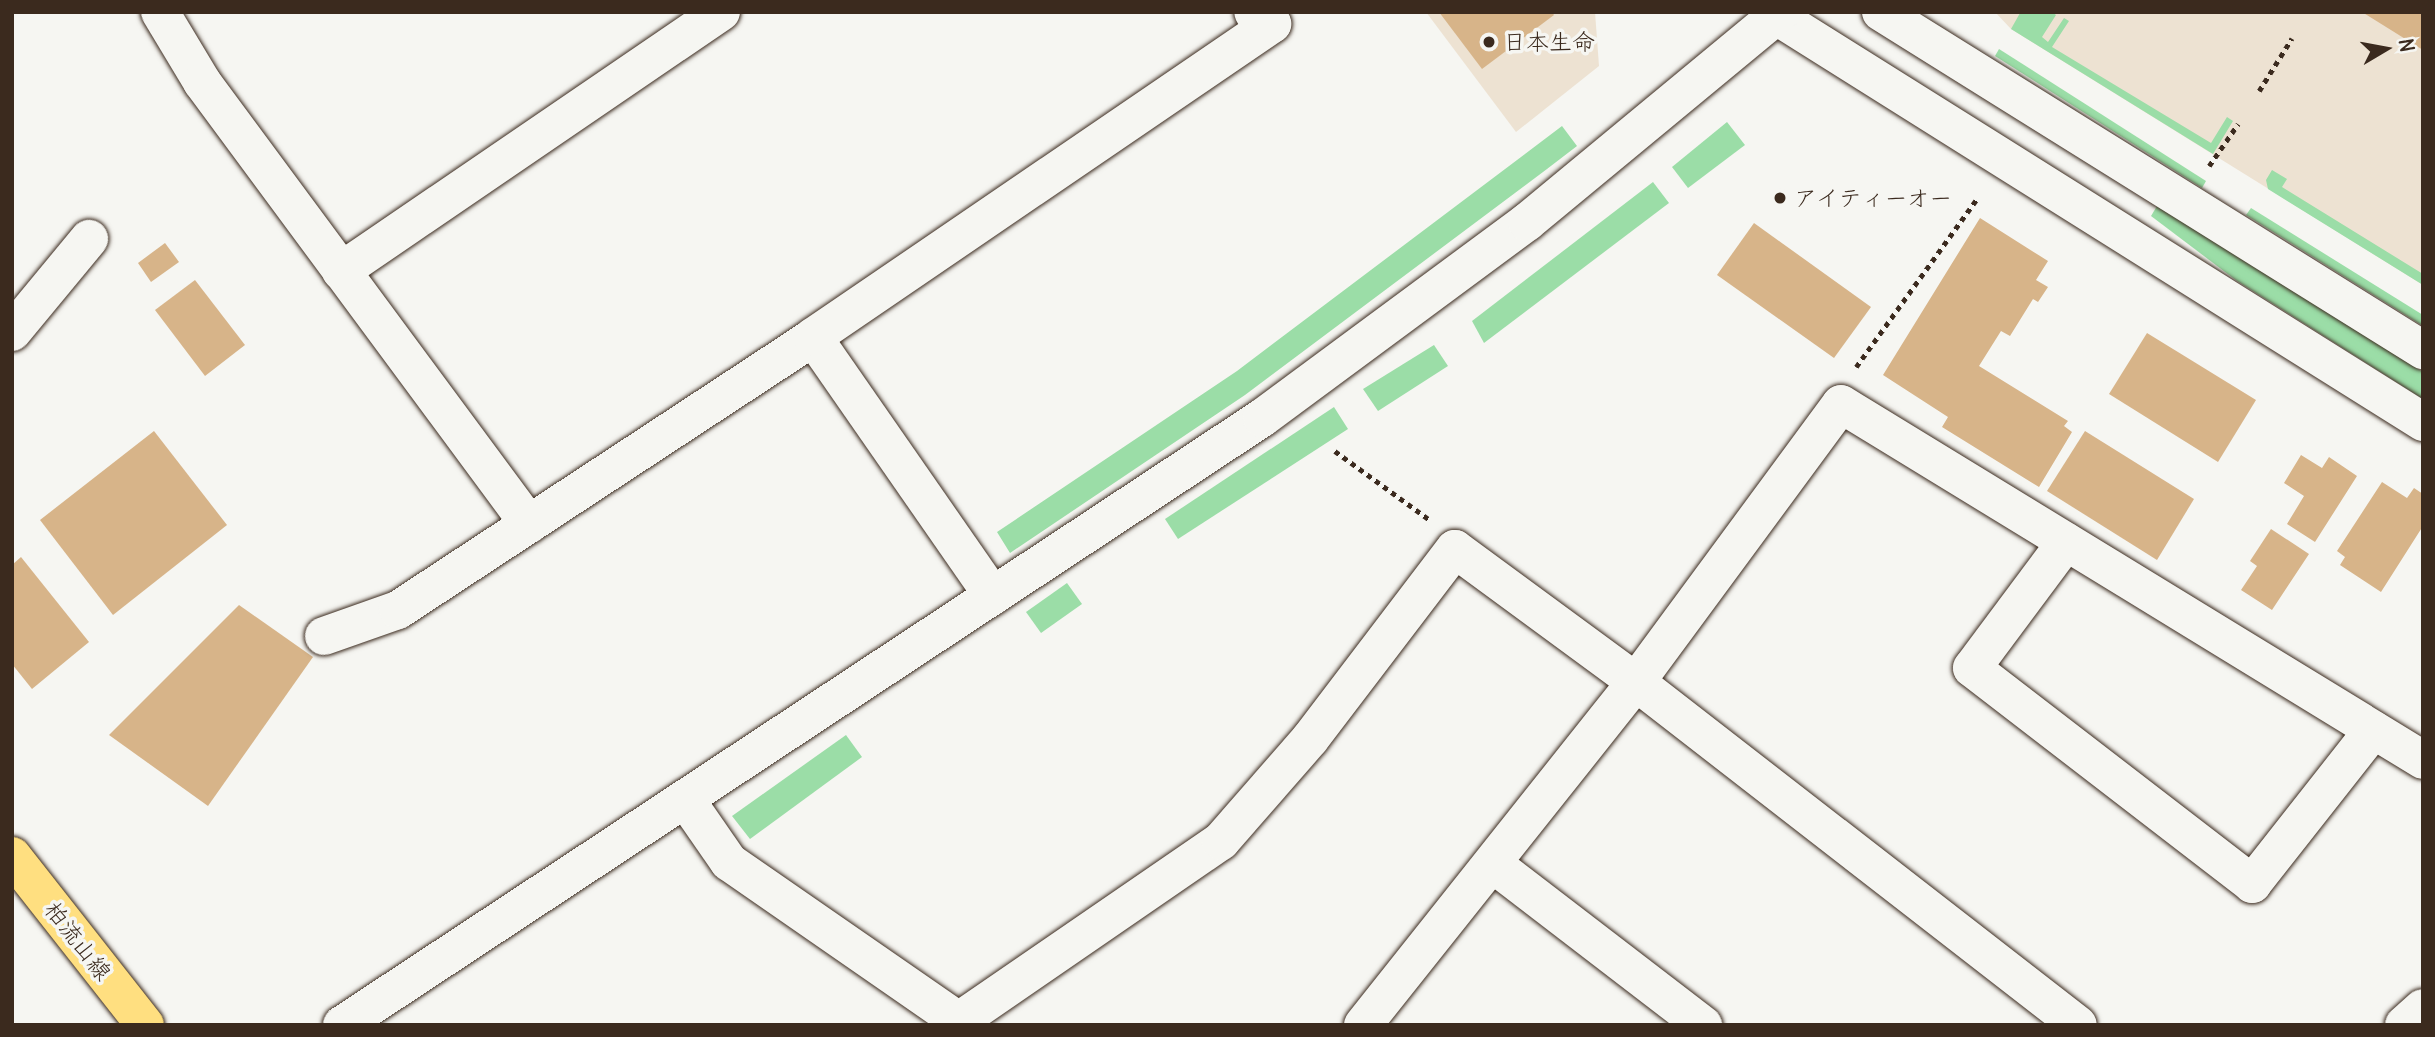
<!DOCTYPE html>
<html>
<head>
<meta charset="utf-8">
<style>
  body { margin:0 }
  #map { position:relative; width:2435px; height:1037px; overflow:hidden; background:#f6f6f2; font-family:Delius,"Klee One",sans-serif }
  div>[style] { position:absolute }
  .built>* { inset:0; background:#ede2d2 }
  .green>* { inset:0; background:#9bdda7 }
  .building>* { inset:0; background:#d7b489 }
  .path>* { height:4.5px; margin-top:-2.25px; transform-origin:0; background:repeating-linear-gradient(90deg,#3b2a1e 0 5px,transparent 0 10px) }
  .roads { filter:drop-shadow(0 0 2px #3b2a1e) drop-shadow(0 0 2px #3b2a1e) }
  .minor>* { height:38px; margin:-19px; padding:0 19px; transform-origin:19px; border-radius:19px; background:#f6f6f2 }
  .major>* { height:38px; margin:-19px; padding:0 19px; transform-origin:19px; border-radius:19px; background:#ffdf80 }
  .dots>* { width:19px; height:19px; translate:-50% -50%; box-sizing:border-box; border:4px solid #f6f6f2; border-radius:50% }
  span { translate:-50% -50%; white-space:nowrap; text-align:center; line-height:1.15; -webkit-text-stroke:7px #f6f6f2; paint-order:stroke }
  .poi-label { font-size:23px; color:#3b2a1e }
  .left { translate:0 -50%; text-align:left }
  .street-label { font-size:23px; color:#3b2a1e }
  .frame { position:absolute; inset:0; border:14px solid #3b2a1e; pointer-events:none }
  .north { position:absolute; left:2351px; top:14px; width:70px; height:70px; -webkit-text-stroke:5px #f6f6f2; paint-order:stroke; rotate:80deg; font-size:19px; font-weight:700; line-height:28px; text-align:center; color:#3b2a1e }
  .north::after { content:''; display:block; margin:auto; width:24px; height:32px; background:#3b2a1e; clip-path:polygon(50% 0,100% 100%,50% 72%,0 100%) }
</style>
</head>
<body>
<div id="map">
  <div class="built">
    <div style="clip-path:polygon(1426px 12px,1595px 12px,1599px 66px,1516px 132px)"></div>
    <div style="clip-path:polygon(1995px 12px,2423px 12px,2423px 285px,2011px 29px)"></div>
  </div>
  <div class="green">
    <div style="clip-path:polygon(2052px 12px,2056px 15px,2042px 37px,2048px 42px,2064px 18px,2069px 21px,2052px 47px,2211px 143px,2227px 117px,2233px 121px,2213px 154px,2011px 29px,2020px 13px)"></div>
    <div style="clip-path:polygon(1999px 49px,2206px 181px,2202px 188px,1995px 56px)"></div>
    <div style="clip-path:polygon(1727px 122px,1745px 145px,1688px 188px,1672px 167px)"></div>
    <div style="clip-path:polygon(1562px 126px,1577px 146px,1547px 169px,1245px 395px,1010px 553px,997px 532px,1237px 371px)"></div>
    <div style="clip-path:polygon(2272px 170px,2287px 179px,2282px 187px,2423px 274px,2423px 285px,2268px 189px,2266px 180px)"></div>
    <div style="clip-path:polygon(1653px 182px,1669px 203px,1484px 343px,1472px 321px)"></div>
    <div style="clip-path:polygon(2157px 206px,2423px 372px,2423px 399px,2237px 281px,2151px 216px)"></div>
    <div style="clip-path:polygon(2251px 208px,2423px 315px,2423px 326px,2246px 215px)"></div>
    <div style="clip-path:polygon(1434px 345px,1448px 366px,1378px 411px,1363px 389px)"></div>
    <div style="clip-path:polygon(1334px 407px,1348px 429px,1178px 539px,1165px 519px)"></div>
    <div style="clip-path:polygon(1067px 583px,1082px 604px,1041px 633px,1026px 612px)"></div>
    <div style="clip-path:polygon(846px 735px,862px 757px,750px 839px,732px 816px)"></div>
  </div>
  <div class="building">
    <div style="clip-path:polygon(1439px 12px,1552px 12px,1554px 15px,1482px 69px)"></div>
    <div style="clip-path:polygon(2362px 12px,2423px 12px,2423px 50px)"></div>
    <div style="clip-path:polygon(1980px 218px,2048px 261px,2036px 280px,2048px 287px,2038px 302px,2033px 299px,2010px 336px,2001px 331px,1979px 366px,2068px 421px,2064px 426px,2072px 432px,2039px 487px,1942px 427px,1948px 417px,1883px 375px)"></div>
    <div style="clip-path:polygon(1754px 223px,1871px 307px,1834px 358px,1717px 275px)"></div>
    <div style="clip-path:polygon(165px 243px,179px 262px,151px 282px,138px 263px)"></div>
    <div style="clip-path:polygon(195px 280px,245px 345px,205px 376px,155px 310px)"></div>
    <div style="clip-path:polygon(2147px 333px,2256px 400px,2218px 462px,2109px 394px)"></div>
    <div style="clip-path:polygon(154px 431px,227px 525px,113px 615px,40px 520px)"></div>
    <div style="clip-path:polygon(2085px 431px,2194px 499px,2157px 560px,2047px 491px)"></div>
    <div style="clip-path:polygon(2301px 455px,2322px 468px,2329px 457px,2357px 476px,2315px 542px,2287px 524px,2304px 496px,2284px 483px)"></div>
    <div style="clip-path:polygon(2382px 482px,2407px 498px,2414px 488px,2423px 494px,2423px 526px,2381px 592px,2340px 565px,2345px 557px,2337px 551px)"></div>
    <div style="clip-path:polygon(2271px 529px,2309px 554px,2272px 610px,2241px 590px,2257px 566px,2250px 561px)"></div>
    <div style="clip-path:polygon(21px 557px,89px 642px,32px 689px,12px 664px,12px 565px)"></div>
    <div style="clip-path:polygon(239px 605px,313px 657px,208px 806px,109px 735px)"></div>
  </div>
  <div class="path">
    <div style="left:2259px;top:91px;width:62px;rotate:-58.1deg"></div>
    <div style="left:2209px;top:166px;width:51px;rotate:-55.4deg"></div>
    <div style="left:1856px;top:367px;width:209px;rotate:-54.3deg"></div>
    <div style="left:1335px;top:451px;width:117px;rotate:36deg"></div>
  </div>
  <div class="roads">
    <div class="minor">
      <div style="left:160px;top:12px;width:82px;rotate:59deg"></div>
      <div style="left:202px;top:82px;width:550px;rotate:53.51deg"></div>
      <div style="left:1770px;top:12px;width:771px;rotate:32.12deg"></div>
      <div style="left:1881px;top:12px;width:639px;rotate:31.95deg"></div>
      <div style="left:341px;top:271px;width:460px;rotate:-34.3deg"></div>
      <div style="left:12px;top:332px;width:121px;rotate:-50.4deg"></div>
      <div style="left:813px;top:337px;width:315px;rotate:55.2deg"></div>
      <div style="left:2066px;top:542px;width:157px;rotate:126.7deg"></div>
      <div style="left:1972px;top:668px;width:354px;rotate:37.6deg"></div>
      <div style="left:2252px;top:884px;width:196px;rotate:-51.8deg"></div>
      <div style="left:324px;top:636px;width:78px;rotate:-19.4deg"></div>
      <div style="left:398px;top:610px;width:497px;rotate:-33.3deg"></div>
      <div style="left:813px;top:337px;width:556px;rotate:-34.29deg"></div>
      <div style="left:1272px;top:24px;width:22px;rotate:-148deg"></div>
      <div style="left:686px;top:800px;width:75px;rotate:55.3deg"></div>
      <div style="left:729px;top:862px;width:286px;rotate:34.7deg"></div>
      <div style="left:1493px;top:864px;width:265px;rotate:37.5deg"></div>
      <div style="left:959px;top:1021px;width:318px;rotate:-34.5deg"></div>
      <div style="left:1221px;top:841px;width:135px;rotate:-48.9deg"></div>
      <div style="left:1310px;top:739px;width:239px;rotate:-52.7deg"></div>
      <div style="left:1455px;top:549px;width:225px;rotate:36.3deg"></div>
      <div style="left:1636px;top:682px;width:559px;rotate:37.81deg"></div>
      <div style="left:342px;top:1025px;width:1102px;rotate:-33.42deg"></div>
      <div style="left:1262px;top:418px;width:330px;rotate:-36.5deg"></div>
      <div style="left:1527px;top:222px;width:330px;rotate:-39.6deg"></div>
      <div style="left:1363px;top:1025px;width:438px;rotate:-51.5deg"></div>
      <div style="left:1636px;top:682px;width:345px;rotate:-53.6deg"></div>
      <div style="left:1841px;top:404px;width:682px;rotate:31.45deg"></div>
      <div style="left:2404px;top:1025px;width:25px;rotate:-42deg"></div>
    </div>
    <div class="major">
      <div style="left:12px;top:856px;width:215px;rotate:51.8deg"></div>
    </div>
  </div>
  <div class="dots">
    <div style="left:1489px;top:42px;background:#3b2a1e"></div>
    <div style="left:1780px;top:198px;background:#3b2a1e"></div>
  </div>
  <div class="poi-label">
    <span class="left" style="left:1503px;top:42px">日本生命</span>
    <span class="left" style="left:1794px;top:198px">アイティーオー</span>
  </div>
  <div class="street-label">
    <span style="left:78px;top:941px;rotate:52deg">柏流山線</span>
  </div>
  <div class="frame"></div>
  <div class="north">N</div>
</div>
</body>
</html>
